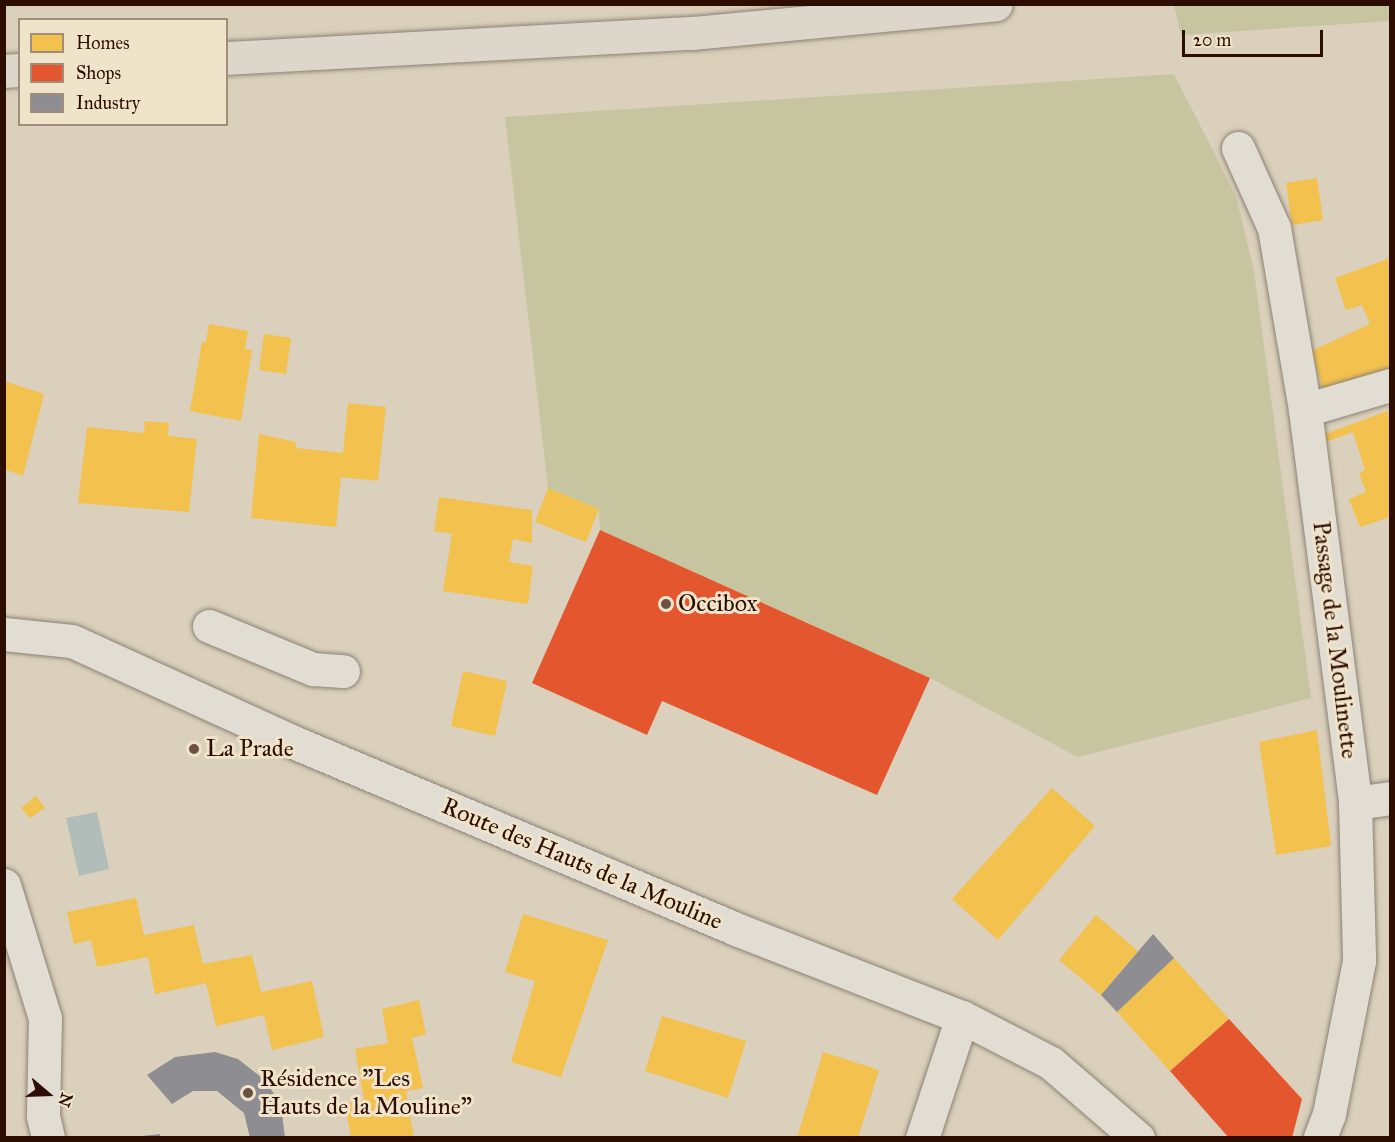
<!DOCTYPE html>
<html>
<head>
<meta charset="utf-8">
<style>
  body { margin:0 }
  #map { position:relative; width:1395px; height:1142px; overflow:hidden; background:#dad0bb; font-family:"IM FELL Great Primer",serif }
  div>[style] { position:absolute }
  .green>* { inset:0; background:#c7c59f }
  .water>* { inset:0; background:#b0bdb8 }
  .homes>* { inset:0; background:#f2c14e }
  .shops>* { inset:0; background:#e4572e }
  .industry>* { inset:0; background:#8d8d92 }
  .roads { filter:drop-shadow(0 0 2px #8c8275) drop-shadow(0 0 2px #8c8275) }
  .minor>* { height:33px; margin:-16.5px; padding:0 16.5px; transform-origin:16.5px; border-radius:16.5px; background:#e2ddd2 }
  .highway>* { height:33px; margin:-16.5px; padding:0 16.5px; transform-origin:16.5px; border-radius:16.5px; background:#ddd7cb }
  .dots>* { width:16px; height:16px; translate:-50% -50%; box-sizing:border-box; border:3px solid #efe3ca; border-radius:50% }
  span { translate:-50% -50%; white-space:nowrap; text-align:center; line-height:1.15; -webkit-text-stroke:6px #efe3ca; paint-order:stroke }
  .poi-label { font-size:24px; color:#2d0d02 }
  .left { translate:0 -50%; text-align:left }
  .street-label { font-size:24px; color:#2d0d02 }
  .frame { position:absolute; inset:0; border:6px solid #2d0d02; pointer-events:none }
  .legend { position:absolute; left:18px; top:18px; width:210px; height:108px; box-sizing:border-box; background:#efe3ca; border:2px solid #a18d7a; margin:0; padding:8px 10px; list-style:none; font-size:18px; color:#2d0d02 }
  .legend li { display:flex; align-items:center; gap:12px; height:30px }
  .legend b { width:30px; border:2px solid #a18d7a }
  .north { position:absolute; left:18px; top:1064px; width:60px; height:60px; -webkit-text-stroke:4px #efe3ca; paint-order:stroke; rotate:109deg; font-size:16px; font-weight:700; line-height:24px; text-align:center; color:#2d0d02 }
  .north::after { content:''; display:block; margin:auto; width:21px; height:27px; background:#2d0d02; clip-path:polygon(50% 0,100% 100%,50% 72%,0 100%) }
  .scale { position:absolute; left:1182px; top:30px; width:141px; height:27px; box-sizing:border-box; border:3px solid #2d0d02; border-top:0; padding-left:8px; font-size:18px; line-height:21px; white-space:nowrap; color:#2d0d02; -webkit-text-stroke:4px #efe3ca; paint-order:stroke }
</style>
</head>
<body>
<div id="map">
  <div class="green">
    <div style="clip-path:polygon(1174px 5px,1390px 5px,1390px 21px,1181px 35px)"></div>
    <div style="clip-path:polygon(1174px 74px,1236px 196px,1254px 271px,1311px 698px,1078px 757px,930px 678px,600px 530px,599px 509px,548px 488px,505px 117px)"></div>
  </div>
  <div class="water">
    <div style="clip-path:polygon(97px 812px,109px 869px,79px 876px,66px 818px)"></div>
  </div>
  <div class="homes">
    <div style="clip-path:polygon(1317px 178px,1323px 220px,1292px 225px,1286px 183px)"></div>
    <div style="clip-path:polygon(1390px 258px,1390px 370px,1324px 393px,1311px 351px,1370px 324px,1362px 305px,1346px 310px,1335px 278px)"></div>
    <div style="clip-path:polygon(209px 324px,248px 331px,245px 349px,252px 350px,241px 421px,190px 411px,202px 342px,206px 342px)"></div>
    <div style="clip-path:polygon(264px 334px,291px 338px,286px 374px,259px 370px)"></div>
    <div style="clip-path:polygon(4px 381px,44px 394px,23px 476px,4px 469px)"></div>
    <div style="clip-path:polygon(348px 403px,386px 407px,378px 481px,341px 477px,336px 527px,251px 518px,259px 434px,296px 442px,296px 448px,343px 453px)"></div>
    <div style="clip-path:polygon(1390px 410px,1390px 517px,1360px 527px,1349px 499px,1366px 492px,1359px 473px,1365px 470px,1353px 432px,1323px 443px,1322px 435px)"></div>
    <div style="clip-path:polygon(145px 421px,169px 423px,168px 436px,197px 439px,189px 512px,78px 503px,87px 427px,144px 433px)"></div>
    <div style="clip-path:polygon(548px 488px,599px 509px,586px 542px,535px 522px)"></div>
    <div style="clip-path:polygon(439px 497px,532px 510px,532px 543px,513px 539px,509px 562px,533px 566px,528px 604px,443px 591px,452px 534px,434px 531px)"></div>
    <div style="clip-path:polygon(463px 671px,507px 681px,495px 736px,451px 726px)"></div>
    <div style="clip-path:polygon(1317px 730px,1331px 846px,1276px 855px,1259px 742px)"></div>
    <div style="clip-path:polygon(1052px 788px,1095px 826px,998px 940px,952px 899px)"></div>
    <div style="clip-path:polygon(36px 796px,45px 808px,30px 818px,21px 808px)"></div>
    <div style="clip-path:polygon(136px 898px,144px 935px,194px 925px,203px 964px,252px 955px,261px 992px,312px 981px,324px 1037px,272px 1050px,264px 1015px,216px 1026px,206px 983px,155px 994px,148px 957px,97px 967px,91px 940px,74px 944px,67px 912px)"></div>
    <div style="clip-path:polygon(523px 914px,608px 940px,561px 1077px,511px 1062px,535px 981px,505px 972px)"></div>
    <div style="clip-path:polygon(1096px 915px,1138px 951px,1101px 995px,1059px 960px)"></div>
    <div style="clip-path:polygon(1174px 958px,1229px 1019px,1170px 1071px,1117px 1012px)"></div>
    <div style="clip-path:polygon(419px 1000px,426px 1034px,412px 1038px,423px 1088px,406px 1091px,414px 1138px,351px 1138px,345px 1104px,364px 1100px,355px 1049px,388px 1043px,382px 1009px)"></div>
    <div style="clip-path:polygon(662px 1016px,746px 1041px,728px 1098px,645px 1071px)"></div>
    <div style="clip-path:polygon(823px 1052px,879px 1070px,858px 1138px,797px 1138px)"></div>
  </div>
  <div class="shops">
    <div style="clip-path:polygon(600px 530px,930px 678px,877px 795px,662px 701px,647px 735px,532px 683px)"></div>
    <div style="clip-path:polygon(1229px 1019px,1302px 1099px,1292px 1138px,1229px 1138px,1170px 1071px)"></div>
  </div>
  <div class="industry">
    <div style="clip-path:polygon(1153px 934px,1174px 958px,1117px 1012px,1101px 995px)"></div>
    <div style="clip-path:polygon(215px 1052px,238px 1059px,266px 1081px,281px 1106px,285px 1138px,250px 1138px,244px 1113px,217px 1091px,193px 1091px,172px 1104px,147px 1075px,175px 1057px)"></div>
    <div style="clip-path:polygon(160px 1134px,160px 1138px,142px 1138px,142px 1136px)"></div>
  </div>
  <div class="roads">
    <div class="minor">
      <div style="left:1238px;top:148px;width:88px;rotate:65.8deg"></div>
      <div style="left:1274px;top:228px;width:185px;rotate:80.3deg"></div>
      <div style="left:1305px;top:410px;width:396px;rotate:82.7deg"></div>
      <div style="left:1355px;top:803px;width:158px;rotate:88.5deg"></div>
      <div style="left:1359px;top:961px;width:156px;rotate:101.1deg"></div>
      <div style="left:1329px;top:1114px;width:26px;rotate:111deg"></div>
      <div style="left:1305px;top:410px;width:89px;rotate:-16.4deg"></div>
      <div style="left:209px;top:626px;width:113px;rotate:22.5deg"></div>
      <div style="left:313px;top:669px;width:30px;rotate:4deg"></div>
      <div style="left:4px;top:634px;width:68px;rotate:5.9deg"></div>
      <div style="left:72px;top:641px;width:241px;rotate:24.5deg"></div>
      <div style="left:291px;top:741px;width:483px;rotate:22.9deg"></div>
      <div style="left:736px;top:929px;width:243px;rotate:21.3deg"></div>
      <div style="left:962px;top:1017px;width:100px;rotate:27.3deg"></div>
      <div style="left:1051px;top:1063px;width:115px;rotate:40.8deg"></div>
      <div style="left:1355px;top:803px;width:35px;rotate:-8deg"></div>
      <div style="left:4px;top:885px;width:139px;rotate:72.9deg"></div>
      <div style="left:45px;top:1018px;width:98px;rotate:91.2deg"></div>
      <div style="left:43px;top:1116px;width:23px;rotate:77deg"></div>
      <div style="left:922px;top:1138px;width:127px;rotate:-71.7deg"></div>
    </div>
    <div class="highway">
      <div style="left:226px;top:58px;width:467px;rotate:-3.1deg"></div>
      <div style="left:692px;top:33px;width:305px;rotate:-5.4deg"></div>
      <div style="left:4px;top:71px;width:16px;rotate:-4deg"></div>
    </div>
  </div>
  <div class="dots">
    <div style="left:666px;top:604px;background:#6a5143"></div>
    <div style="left:194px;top:749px;background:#6a5143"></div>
    <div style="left:248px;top:1093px;background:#6a5143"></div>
  </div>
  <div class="poi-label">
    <span class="left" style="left:678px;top:604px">Occibox</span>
    <span class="left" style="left:206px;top:749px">La Prade</span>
    <span class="left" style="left:260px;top:1093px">Résidence "Les<br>Hauts de la Mouline"</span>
  </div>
  <div class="street-label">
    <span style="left:1335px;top:640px;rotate:83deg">Passage de la Moulinette</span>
    <span style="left:582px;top:864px;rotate:23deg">Route des Hauts de la Mouline</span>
  </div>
  <div class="frame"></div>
  <ul class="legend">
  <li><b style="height:16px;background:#f2c14e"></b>Homes</li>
  <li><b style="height:16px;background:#e4572e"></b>Shops</li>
  <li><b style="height:16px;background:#8d8d92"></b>Industry</li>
  </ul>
  <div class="north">N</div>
  <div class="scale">20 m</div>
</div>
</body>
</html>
